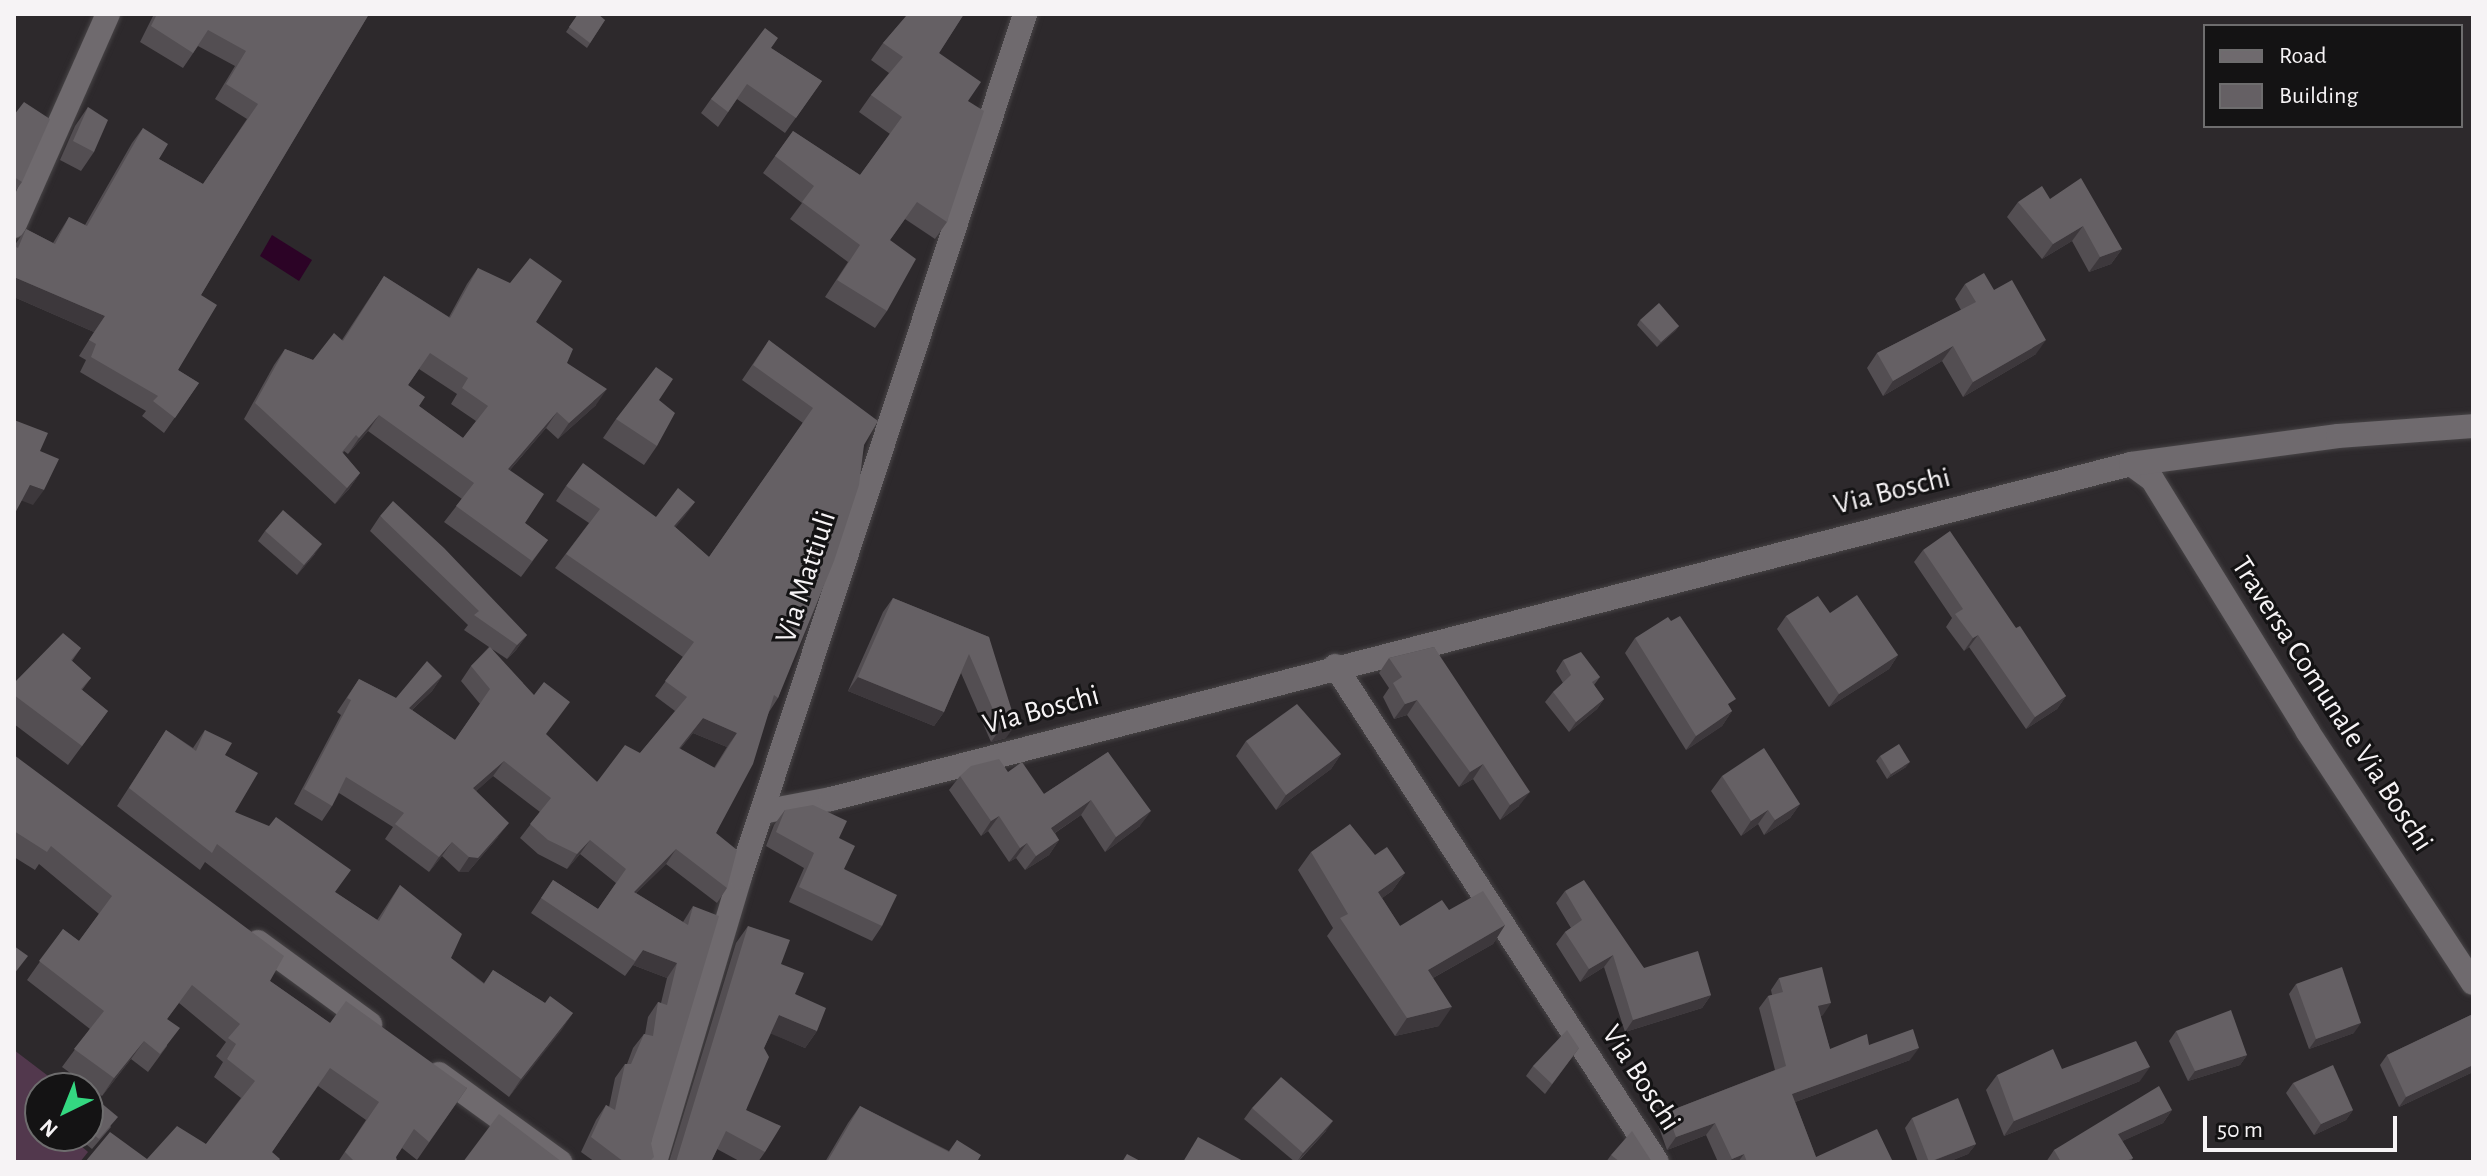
<!DOCTYPE html>
<html>
<head>
<meta charset="utf-8">
<style>
  body { margin:0 }
  #map { position:relative; width:2487px; height:1176px; overflow:hidden; background:#2d292c; font-family:"Alegreya Sans",sans-serif }
  div>[style] { position:absolute }
  .green>* { inset:0; background:#52384d }
  .water>* { inset:0; background:#2c0326 }
  .roads { filter:drop-shadow(0 0 2px #474446) drop-shadow(0 0 2px #474446) }
  .minor>* { height:24px; margin:-12px; padding:0 12px; transform-origin:12px; border-radius:12px; background:#6f6a6e }
  .wall>* { inset:0; background:#534e52 }
  .shaded-wall>* { inset:0; background:#3d383c }
  .building>* { inset:0; background:#656064 }
  span { translate:-50% -50%; white-space:nowrap; text-align:center; line-height:1.15; -webkit-text-stroke:6px #141314; paint-order:stroke }
  .street-label { font-size:30px; color:#f6f3f5 }
  .frame { position:absolute; inset:0; border:16px solid #f6f3f5; pointer-events:none }
  .legend { position:absolute; left:2203px; top:24px; width:260px; height:104px; box-sizing:border-box; background:#141314; border:2px solid #6e6d6e; margin:0; padding:10px 14px; list-style:none; font-size:24px; color:#f6f3f5 }
  .legend li { display:flex; align-items:center; gap:16px; height:40px }
  .legend b { width:40px; border:2px solid #6e6d6e }
  .north { position:absolute; left:24px; top:1072px; width:80px; height:80px; box-sizing:border-box; background:#141314; border:2px solid #6e6d6e; border-radius:50%; rotate:223deg; font-size:22px; font-weight:700; line-height:32px; text-align:center; color:#f6f3f5 }
  .north::after { content:''; display:block; margin:auto; width:28px; height:36px; background:#34d881; clip-path:polygon(50% 0,100% 100%,50% 72%,0 100%) }
  .scale { position:absolute; left:2203px; top:1116px; width:194px; height:36px; box-sizing:border-box; border:4px solid #f6f3f5; border-top:0; padding-left:10px; font-size:24px; line-height:28px; white-space:nowrap; color:#f6f3f5; -webkit-text-stroke:6px #141314; paint-order:stroke }
</style>
</head>
<body>
<div id="map">
  <div class="green">
    <div style="clip-path:polygon(14px 1050px,64px 1088px,40px 1088px,40px 1136px,70px 1136px,88px 1152px,80px 1162px,14px 1162px)"></div>
  </div>
  <div class="water">
    <div style="clip-path:polygon(272px 235px,312px 260px,299px 281px,260px 256px)"></div>
  </div>
  <div class="roads">
    <div class="minor">
      <div style="left:14px;top:226px;width:232px;rotate:-66.1deg"></div>
      <div style="left:2131px;top:464px;width:26px;rotate:36deg"></div>
      <div style="left:2152px;top:479px;width:297px;rotate:58.3deg"></div>
      <div style="left:2308px;top:732px;width:300px;rotate:56.7deg"></div>
      <div style="left:1335px;top:666px;width:591px;rotate:57.01deg"></div>
      <div style="left:762px;top:812px;width:70px;rotate:-10.7deg"></div>
      <div style="left:831px;top:799px;width:1342px;rotate:-14.45deg"></div>
      <div style="left:2131px;top:464px;width:209px;rotate:-7.7deg"></div>
      <div style="left:2338px;top:436px;width:135px;rotate:-4.2deg"></div>
      <div style="left:258px;top:942px;width:139px;rotate:36.2deg"></div>
      <div style="left:439px;top:1074px;width:150px;rotate:36deg"></div>
      <div style="left:655px;top:1162px;width:297px;rotate:-73.4deg"></div>
      <div style="left:740px;top:877px;width:909px;rotate:-71.72deg"></div>
    </div>
  </div>
  <div class="wall">
    <div style="clip-path:polygon(154px 14px,369px 14px,201px 295px,178px 370px,199px 383px,164px 433px,142px 416px,146px 411px,80px 372px,86px 360px,79px 356px,94px 332px,14px 297px,14px 246px,26px 229px,53px 243px,69px 217px,85px 225px,132px 143px,143px 128px,159px 159px,203px 184px,247px 119px,215px 99px,235px 66px,198px 46px,183px 68px,140px 42px)"></div>
    <div style="clip-path:polygon(578px 14px,605px 20px,587px 48px,566px 32px)"></div>
    <div style="clip-path:polygon(904px 14px,964px 14px,939px 53px,968px 101px,947px 222px,935px 239px,905px 219px,890px 240px,887px 311px,875px 328px,825px 297px,848px 262px,790px 219px,802px 203px,763px 173px,793px 131px,860px 175px,890px 134px,859px 112px,871px 95px,889px 73px,871px 60px,883px 43px,906px 16px)"></div>
    <div style="clip-path:polygon(771px 48px,822px 81px,785px 133px,737px 99px,718px 127px,701px 113px,711px 99px)"></div>
    <div style="clip-path:polygon(88px 107px,94px 152px,81px 171px,60px 160px,75px 126px)"></div>
    <div style="clip-path:polygon(14px 115px,22px 182px,14px 193px)"></div>
    <div style="clip-path:polygon(2050px 199px,2122px 249px,2111px 264px,2089px 272px,2072px 241px,2042px 259px,2007px 217px,2018px 202px)"></div>
    <div style="clip-path:polygon(evenodd,478px 268px,536px 322px,567px 363px,596px 405px,558px 439px,546px 428px,510px 470px,525px 523px,548px 540px,521px 577px,444px 522px,462px 499px,368px 431px,348px 454px,344px 451px,343px 453px,360px 473px,349px 489px,335px 504px,244px 419px,274px 365px,285px 349px,313px 360px,342px 340px,384px 276px,449px 317px,467px 284px,478px 268px,419px 369px,457px 394px,451px 404px,476px 421px,463px 438px,419px 406px,408px 385px,419px 369px)"></div>
    <div style="clip-path:polygon(1965px 284px,1994px 290px,2036px 354px,1963px 397px,1942px 361px,1883px 396px,1867px 368px,1877px 353px,1961px 310px,1955px 299px)"></div>
    <div style="clip-path:polygon(1640px 320px,1679px 326px,1675px 331px,1657px 347px,1637px 325px)"></div>
    <div style="clip-path:polygon(evenodd,769px 340px,864px 445px,778px 698px,769px 712px,716px 833px,727px 888px,717px 903px,666px 864px,636px 893px,683px 922px,693px 906px,651px 1143px,650px 1162px,595px 1162px,581px 1152px,596px 1120px,606px 1105px,609px 1107px,615px 1078px,625px 1064px,627px 1064px,633px 1048px,644px 1034px,645px 1034px,648px 1017px,658px 1002px,661px 1003px,667px 978px,633px 965px,625px 976px,531px 913px,553px 880px,598px 909px,616px 883px,580px 854px,567px 869px,538px 854px,520px 838px,540px 812px,493px 776px,476px 791px,498px 837px,468px 872px,459px 872px,442px 856px,429px 872px,385px 839px,393px 827px,339px 793px,332px 806px,322px 821px,294px 804px,341px 715px,337px 712px,359px 679px,396px 698px,442px 676px,432px 691px,412px 710px,455px 740px,480px 704px,461px 681px,471px 666px,489px 647px,464px 630px,468px 625px,370px 531px,380px 516px,527px 635px,516px 650px,507px 659px,492px 649px,546px 735px,597px 782px,640px 753px,675px 711px,655px 696px,683px 657px,555px 568px,589px 523px,556px 501px,566px 486px,656px 517px,695px 502px,675px 527px,709px 557px,803px 423px,742px 380px,769px 340px,693px 733px,727px 747px,714px 768px,680px 749px,693px 733px)"></div>
    <div style="clip-path:polygon(659px 400px,657px 446px,644px 465px,603px 438px,616px 419px)"></div>
    <div style="clip-path:polygon(265px 531px,315px 554px,297px 575px,258px 541px)"></div>
    <div style="clip-path:polygon(1923px 550px,2016px 628px,2066px 696px,2057px 709px,2026px 729px,1969px 647px,1964px 651px,1946px 627px,1952px 618px,1914px 562px)"></div>
    <div style="clip-path:polygon(893px 598px,989px 637px,1006px 738px,991px 742px,961px 673px,944px 712px,934px 726px,848px 691px,883px 612px)"></div>
    <div style="clip-path:polygon(1830px 613px,1898px 655px,1889px 669px,1829px 707px,1777px 629px,1786px 616px)"></div>
    <div style="clip-path:polygon(1635px 638px,1730px 708px,1732px 711px,1722px 726px,1686px 750px,1625px 653px)"></div>
    <div style="clip-path:polygon(1434px 647px,1519px 806px,1500px 820px,1473px 779px,1459px 787px,1407px 715px,1394px 719px,1383px 697px,1389px 688px,1379px 673px,1389px 658px)"></div>
    <div style="clip-path:polygon(81px 648px,72px 661px,91px 678px,82px 690px,108px 711px,68px 765px,14px 724px,14px 683px)"></div>
    <div style="clip-path:polygon(1563px 660px,1600px 677px,1594px 685px,1604px 699px,1597px 709px,1569px 732px,1545px 702px,1553px 692px,1563px 683px,1556px 671px)"></div>
    <div style="clip-path:polygon(166px 730px,193px 748px,205px 730px,225px 755px,235px 812px,335px 892px,377px 920px,400px 885px,451px 958px,484px 983px,493px 970px,545px 1003px,573px 1013px,509px 1097px,205px 862px,200px 870px,117px 806px)"></div>
    <div style="clip-path:polygon(1246px 741px,1341px 754px,1331px 769px,1276px 810px,1236px 756px)"></div>
    <div style="clip-path:polygon(1108px 752px,1140px 826px,1105px 852px,1081px 815px,1055px 833px,1059px 840px,1049px 855px,1025px 870px,1016px 858px,1009px 862px,988px 831px,981px 836px,949px 790px,960px 776px,1008px 772px,1044px 794px)"></div>
    <div style="clip-path:polygon(14px 755px,270px 981px,330px 1023px,467px 1088px,417px 1160px,402px 1148px,396px 1157px,397px 1162px,338px 1162px,366px 1120px,318px 1086px,272px 1152px,147px 1159px,206px 1144px,241px 1098px,214px 1077px,223px 1062px,216px 1056px,226px 1042px,179px 1003px,167px 1019px,167px 1046px,148px 1072px,131px 1059px,102px 1096px,62px 1067px,90px 1029px,27px 980px,63px 929px,79px 941px,99px 914px,39px 864px,35px 870px,14px 857px)"></div>
    <div style="clip-path:polygon(1880px 756px,1906px 767px,1887px 779px,1876px 761px)"></div>
    <div style="clip-path:polygon(1722px 776px,1800px 804px,1790px 818px,1764px 835px,1758px 824px,1741px 836px,1711px 791px)"></div>
    <div style="clip-path:polygon(785px 810px,839px 838px,844px 869px,882px 926px,872px 941px,789px 902px,804px 868px,766px 846px,774px 825px)"></div>
    <div style="clip-path:polygon(1311px 852px,1375px 855px,1405px 873px,1392px 891px,1382px 898px,1400px 926px,1449px 910px,1505px 925px,1493px 944px,1433px 978px,1439px 1026px,1395px 1036px,1327px 936px,1333px 928px,1298px 870px)"></div>
    <div style="clip-path:polygon(1565px 891px,1644px 968px,1711px 995px,1702px 1008px,1625px 1032px,1604px 967px,1580px 982px,1556px 944px,1565px 932px,1571px 928px,1556px 903px)"></div>
    <div style="clip-path:polygon(748px 926px,795px 994px,817px 1031px,805px 1048px,771px 1033px,764px 1048px,746px 1110px,765px 1152px,758px 1162px,741px 1162px,717px 1149px,711px 1162px,669px 1162px,736px 943px)"></div>
    <div style="clip-path:polygon(1779px 978px,1823px 1015px,1820px 1016px,1830px 1049px,1869px 1045px,1910px 1060px,1795px 1102px,1816px 1157px,1893px 1162px,1718px 1162px,1706px 1135px,1667px 1150px,1658px 1125px,1667px 1112px,1775px 1070px,1759px 1008px,1768px 996px,1772px 995px,1771px 990px)"></div>
    <div style="clip-path:polygon(2296px 984px,2354px 1033px,2309px 1049px,2289px 994px)"></div>
    <div style="clip-path:polygon(2473px 1014px,2473px 1072px,2399px 1107px,2380px 1065px,2387px 1055px)"></div>
    <div style="clip-path:polygon(2176px 1031px,2247px 1055px,2240px 1065px,2188px 1081px,2169px 1041px)"></div>
    <div style="clip-path:polygon(1579px 1048px,1545px 1094px,1526px 1076px,1533px 1066px)"></div>
    <div style="clip-path:polygon(2062px 1069px,2140px 1081px,2004px 1136px,1986px 1090px,1997px 1075px)"></div>
    <div style="clip-path:polygon(2293px 1083px,2353px 1110px,2346px 1120px,2314px 1135px,2286px 1093px)"></div>
    <div style="clip-path:polygon(88px 1092px,111px 1127px,92px 1149px,76px 1136px,88px 1136px)"></div>
    <div style="clip-path:polygon(860px 1106px,949px 1151px,957px 1140px,978px 1160px,981px 1162px,825px 1162px,848px 1123px)"></div>
    <div style="clip-path:polygon(1252px 1108px,1326px 1131px,1298px 1162px,1295px 1162px,1244px 1119px)"></div>
    <div style="clip-path:polygon(2172px 1110px,2163px 1123px,2122px 1141px,2133px 1158px,2130px 1162px,2046px 1162px,2054px 1150px)"></div>
    <div style="clip-path:polygon(1912px 1118px,1976px 1144px,1968px 1154px,1948px 1162px,1918px 1162px,1905px 1128px)"></div>
    <div style="clip-path:polygon(1611px 1155px,1652px 1162px,1606px 1162px)"></div>
  </div>
  <div class="shaded-wall">
    <div style="clip-path:polygon(2083px 226px,2072px 241px,2042px 259px,2053px 244px)"></div>
    <div style="clip-path:polygon(2122px 249px,2111px 264px,2089px 272px,2100px 257px)"></div>
    <div style="clip-path:polygon(14px 277px,105px 316px,94px 332px,14px 297px)"></div>
    <div style="clip-path:polygon(1679px 326px,1675px 331px,1657px 347px,1661px 342px)"></div>
    <div style="clip-path:polygon(2046px 340px,2036px 354px,1963px 397px,1973px 382px)"></div>
    <div style="clip-path:polygon(1953px 346px,1942px 361px,1883px 396px,1893px 381px)"></div>
    <div style="clip-path:polygon(607px 389px,596px 405px,558px 439px,569px 423px)"></div>
    <div style="clip-path:polygon(557px 412px,546px 428px,497px 485px,508px 469px)"></div>
    <div style="clip-path:polygon(379px 415px,368px 431px,348px 454px,359px 438px)"></div>
    <div style="clip-path:polygon(360px 473px,349px 489px,335px 504px,347px 488px)"></div>
    <div style="clip-path:polygon(30px 485px,44px 490px,33px 505px,20px 500px)"></div>
    <div style="clip-path:polygon(695px 502px,685px 516px,664px 541px,674px 526px)"></div>
    <div style="clip-path:polygon(322px 544px,315px 554px,297px 575px,304px 565px)"></div>
    <div style="clip-path:polygon(527px 635px,516px 650px,507px 659px,517px 645px)"></div>
    <div style="clip-path:polygon(1978px 635px,1969px 647px,1964px 651px,1973px 638px)"></div>
    <div style="clip-path:polygon(1898px 655px,1889px 669px,1829px 707px,1839px 694px)"></div>
    <div style="clip-path:polygon(442px 676px,432px 691px,399px 722px,409px 708px)"></div>
    <div style="clip-path:polygon(858px 677px,944px 712px,934px 726px,848px 691px)"></div>
    <div style="clip-path:polygon(2066px 696px,2057px 709px,2026px 729px,2035px 717px)"></div>
    <div style="clip-path:polygon(1604px 699px,1597px 709px,1569px 732px,1576px 722px)"></div>
    <div style="clip-path:polygon(1417px 700px,1407px 715px,1394px 719px,1405px 704px)"></div>
    <div style="clip-path:polygon(1732px 711px,1722px 726px,1686px 750px,1696px 736px)"></div>
    <div style="clip-path:polygon(703px 718px,737px 733px,727px 747px,693px 733px,668px 763px)"></div>
    <div style="clip-path:polygon(1016px 724px,1006px 738px,991px 742px,1001px 728px)"></div>
    <div style="clip-path:polygon(1341px 754px,1331px 769px,1276px 810px,1286px 795px)"></div>
    <div style="clip-path:polygon(504px 761px,493px 776px,463px 803px,473px 788px)"></div>
    <div style="clip-path:polygon(1910px 762px,1906px 767px,1887px 779px,1891px 774px)"></div>
    <div style="clip-path:polygon(1483px 764px,1473px 779px,1459px 787px,1470px 772px)"></div>
    <div style="clip-path:polygon(1530px 792px,1519px 806px,1500px 820px,1510px 805px)"></div>
    <div style="clip-path:polygon(1091px 800px,1081px 815px,1041px 842px,1051px 828px)"></div>
    <div style="clip-path:polygon(1800px 804px,1790px 818px,1764px 835px,1775px 820px)"></div>
    <div style="clip-path:polygon(1768px 810px,1758px 824px,1741px 836px,1751px 821px)"></div>
    <div style="clip-path:polygon(1151px 811px,1140px 826px,1105px 852px,1116px 837px)"></div>
    <div style="clip-path:polygon(999px 816px,988px 831px,981px 836px,991px 821px)"></div>
    <div style="clip-path:polygon(509px 823px,498px 837px,468px 872px,459px 872px,469px 857px)"></div>
    <div style="clip-path:polygon(590px 840px,580px 854px,567px 869px,577px 854px)"></div>
    <div style="clip-path:polygon(1059px 840px,1049px 855px,1025px 870px,1036px 856px)"></div>
    <div style="clip-path:polygon(452px 842px,442px 856px,429px 872px,439px 857px)"></div>
    <div style="clip-path:polygon(1027px 843px,1016px 858px,1009px 862px,1020px 848px)"></div>
    <div style="clip-path:polygon(676px 849px,666px 864px,623px 906px,634px 892px)"></div>
    <div style="clip-path:polygon(1405px 873px,1392px 891px,1365px 910px,1378px 892px)"></div>
    <div style="clip-path:polygon(1505px 925px,1493px 944px,1415px 988px,1428px 970px)"></div>
    <div style="clip-path:polygon(643px 950px,677px 963px,667px 978px,633px 965px)"></div>
    <div style="clip-path:polygon(1613px 955px,1604px 967px,1580px 982px,1589px 969px)"></div>
    <div style="clip-path:polygon(1711px 995px,1702px 1008px,1625px 1032px,1633px 1020px)"></div>
    <div style="clip-path:polygon(1831px 1003px,1823px 1015px,1809px 1019px,1818px 1006px)"></div>
    <div style="clip-path:polygon(1452px 1007px,1439px 1026px,1395px 1036px,1407px 1018px)"></div>
    <div style="clip-path:polygon(573px 1013px,561px 1031px,509px 1097px,521px 1079px)"></div>
    <div style="clip-path:polygon(779px 1015px,817px 1031px,805px 1048px,767px 1032px)"></div>
    <div style="clip-path:polygon(2361px 1023px,2354px 1033px,2309px 1049px,2316px 1039px)"></div>
    <div style="clip-path:polygon(144px 1041px,131px 1059px,102px 1096px,114px 1078px)"></div>
    <div style="clip-path:polygon(1919px 1048px,1910px 1060px,1784px 1106px,1792px 1094px)"></div>
    <div style="clip-path:polygon(2247px 1055px,2240px 1065px,2188px 1081px,2195px 1071px)"></div>
    <div style="clip-path:polygon(2473px 1065px,2473px 1072px,2399px 1107px,2406px 1097px)"></div>
    <div style="clip-path:polygon(2150px 1067px,2140px 1081px,2004px 1136px,2014px 1121px)"></div>
    <div style="clip-path:polygon(2172px 1110px,2163px 1123px,2109px 1147px,2118px 1134px)"></div>
    <div style="clip-path:polygon(2353px 1110px,2346px 1120px,2314px 1135px,2321px 1124px)"></div>
    <div style="clip-path:polygon(1333px 1121px,1326px 1131px,1297px 1162px,1303px 1153px)"></div>
    <div style="clip-path:polygon(1715px 1123px,1706px 1135px,1667px 1150px,1676px 1137px)"></div>
    <div style="clip-path:polygon(1976px 1144px,1968px 1154px,1948px 1162px,1930px 1162px)"></div>
    <div style="clip-path:polygon(1744px 1154px,1738px 1162px,1729px 1162px,1732px 1159px)"></div>
  </div>
  <div class="building">
    <div style="clip-path:polygon(157px 14px,369px 14px,201px 295px,217px 305px,178px 370px,199px 383px,175px 418px,153px 401px,158px 396px,91px 357px,96px 344px,89px 340px,105px 316px,14px 277px,14px 246px,18px 248px,26px 229px,55px 244px,69px 217px,87px 226px,143px 128px,168px 144px,159px 159px,203px 184px,258px 104px,226px 84px,246px 51px,208px 30px,193px 53px,151px 26px)"></div>
    <div style="clip-path:polygon(578px 14px,598px 14px,605px 20px,590px 43px,569px 27px)"></div>
    <div style="clip-path:polygon(908px 14px,964px 14px,939px 53px,981px 82px,968px 101px,984px 111px,947px 222px,917px 202px,890px 240px,916px 259px,887px 311px,837px 280px,860px 245px,802px 202px,814px 186px,775px 156px,793px 131px,860px 175px,902px 117px,871px 95px,903px 57px,883px 43px)"></div>
    <div style="clip-path:polygon(765px 28px,778px 38px,771px 48px,822px 81px,796px 118px,747px 84px,728px 112px,711px 99px)"></div>
    <div style="clip-path:polygon(24px 102px,50px 119px,22px 182px,14px 177px,14px 115px)"></div>
    <div style="clip-path:polygon(88px 107px,108px 120px,94px 152px,73px 141px)"></div>
    <div style="clip-path:polygon(2081px 178px,2122px 249px,2100px 257px,2083px 226px,2053px 244px,2018px 202px,2042px 186px,2050px 199px)"></div>
    <div style="clip-path:polygon(evenodd,530px 258px,562px 281px,536px 322px,573px 349px,567px 363px,607px 389px,569px 423px,557px 412px,508px 469px,544px 494px,525px 523px,548px 540px,532px 561px,456px 506px,474px 483px,379px 415px,359px 438px,356px 435px,342px 452px,360px 473px,347px 488px,255px 403px,285px 349px,313px 360px,334px 333px,343px 341px,384px 276px,450px 318px,478px 268px,510px 283px,530px 258px,430px 353px,468px 378px,462px 388px,488px 406px,463px 438px,419px 406px,425px 397px,408px 385px,430px 353px)"></div>
    <div style="clip-path:polygon(1984px 273px,1994px 290px,2012px 280px,2046px 340px,1973px 382px,1953px 346px,1893px 381px,1877px 353px,1976px 302px,1965px 284px)"></div>
    <div style="clip-path:polygon(1659px 303px,1679px 326px,1661px 342px,1640px 320px)"></div>
    <div style="clip-path:polygon(evenodd,769px 340px,878px 421px,864px 445px,859px 485px,834px 561px,778px 698px,774px 695px,753px 764px,716px 833px,737px 850px,727px 888px,676px 849px,634px 892px,688px 925px,693px 906px,719px 916px,651px 1143px,654px 1157px,649px 1162px,624px 1162px,591px 1137px,606px 1105px,615px 1110px,625px 1064px,631px 1064px,644px 1034px,653px 1036px,658px 1002px,667px 1005px,677px 963px,643px 950px,635px 961px,541px 898px,553px 880px,598px 909px,626px 869px,590px 840px,577px 854px,548px 840px,530px 824px,551px 798px,504px 761px,473px 788px,509px 823px,478px 858px,469px 857px,452px 842px,439px 857px,395px 824px,404px 813px,346px 777px,332px 806px,304px 789px,351px 700px,347px 698px,359px 679px,396px 698px,427px 661px,442px 676px,409px 708px,455px 740px,490px 689px,471px 666px,490px 647px,534px 695px,544px 682px,570px 702px,546px 734px,597px 782px,625px 745px,640px 753px,687px 697px,665px 681px,694px 642px,566px 554px,600px 509px,566px 486px,583px 463px,656px 517px,678px 488px,695px 502px,674px 526px,709px 557px,813px 408px,753px 365px,769px 340px,703px 718px,737px 733px,715px 768px,679px 748px,703px 718px)"></div>
    <div style="clip-path:polygon(656px 367px,673px 379px,659px 400px,675px 413px,657px 446px,616px 419px)"></div>
    <div style="clip-path:polygon(14px 420px,48px 433px,40px 451px,59px 459px,44px 490px,30px 485px,14px 515px)"></div>
    <div style="clip-path:polygon(393px 501px,444px 548px,527px 635px,517px 645px,474px 615px,479px 611px,380px 516px)"></div>
    <div style="clip-path:polygon(283px 510px,322px 544px,304px 565px,265px 531px)"></div>
    <div style="clip-path:polygon(1950px 531px,2016px 628px,2020px 626px,2066px 696px,2035px 717px,1978px 635px,1973px 638px,1955px 614px,1963px 609px,1923px 550px)"></div>
    <div style="clip-path:polygon(1857px 595px,1898px 655px,1839px 694px,1786px 616px,1818px 596px,1830px 613px)"></div>
    <div style="clip-path:polygon(893px 598px,989px 637px,1016px 724px,1001px 728px,969px 654px,944px 712px,858px 677px)"></div>
    <div style="clip-path:polygon(1680px 616px,1736px 699px,1728px 704px,1732px 711px,1696px 736px,1635px 638px,1668px 617px,1671px 621px)"></div>
    <div style="clip-path:polygon(63px 633px,81px 648px,71px 660px,91px 678px,81px 689px,108px 711px,82px 746px,14px 695px,14px 683px)"></div>
    <div style="clip-path:polygon(1434px 647px,1530px 792px,1510px 805px,1483px 764px,1470px 772px,1417px 700px,1405px 704px,1393px 683px,1402px 677px,1389px 658px)"></div>
    <div style="clip-path:polygon(1581px 652px,1600px 677px,1592px 682px,1604px 699px,1576px 722px,1553px 692px,1571px 675px,1563px 660px)"></div>
    <div style="clip-path:polygon(1297px 704px,1341px 754px,1286px 795px,1246px 741px)"></div>
    <div style="clip-path:polygon(166px 730px,196px 751px,205px 730px,232px 743px,225px 755px,258px 773px,235px 812px,269px 826px,276px 817px,351px 870px,335px 892px,379px 921px,400px 885px,462px 934px,451px 958px,484px 984px,493px 970px,545px 1003px,550px 996px,573px 1013px,521px 1079px,217px 844px,212px 853px,129px 788px)"></div>
    <div style="clip-path:polygon(1899px 744px,1910px 762px,1891px 774px,1880px 756px)"></div>
    <div style="clip-path:polygon(1764px 748px,1800px 804px,1775px 820px,1768px 810px,1751px 821px,1722px 776px)"></div>
    <div style="clip-path:polygon(1108px 752px,1151px 811px,1116px 837px,1091px 800px,1051px 828px,1059px 840px,1036px 856px,1027px 843px,1020px 848px,999px 816px,991px 821px,960px 776px,971px 766px,999px 759px,1008px 772px,1022px 762px,1044px 794px)"></div>
    <div style="clip-path:polygon(14px 755px,284px 956px,270px 981px,330px 1023px,346px 1001px,467px 1088px,429px 1142px,414px 1129px,396px 1157px,397px 1162px,352px 1162px,353px 1160px,345px 1152px,379px 1102px,330px 1068px,272px 1152px,280px 1159px,278px 1162px,85px 1162px,110px 1132px,147px 1159px,177px 1126px,206px 1144px,255px 1081px,227px 1059px,236px 1044px,228px 1038px,240px 1024px,192px 985px,167px 1019px,180px 1028px,160px 1054px,144px 1041px,114px 1078px,74px 1049px,104px 1011px,39px 961px,63px 929px,79px 941px,112px 896px,51px 846px,47px 852px,14px 831px)"></div>
    <div style="clip-path:polygon(813px 805px,847px 821px,839px 838px,855px 846px,844px 869px,897px 895px,882px 926px,799px 887px,814px 853px,776px 832px,785px 810px)"></div>
    <div style="clip-path:polygon(1350px 824px,1375px 855px,1387px 847px,1405px 873px,1378px 892px,1400px 926px,1442px 900px,1449px 910px,1483px 891px,1505px 925px,1428px 970px,1452px 1007px,1407px 1018px,1340px 918px,1348px 914px,1311px 852px)"></div>
    <div style="clip-path:polygon(1584px 880px,1644px 968px,1698px 951px,1711px 995px,1633px 1020px,1613px 955px,1589px 969px,1565px 932px,1582px 920px,1565px 891px)"></div>
    <div style="clip-path:polygon(748px 926px,790px 940px,781px 964px,804px 973px,795px 994px,826px 1008px,817px 1031px,779px 1015px,764px 1048px,769px 1057px,746px 1110px,781px 1126px,765px 1152px,726px 1131px,711px 1162px,676px 1162px)"></div>
    <div style="clip-path:polygon(14px 946px,28px 956px,14px 974px)"></div>
    <div style="clip-path:polygon(1822px 967px,1831px 1003px,1818px 1006px,1830px 1049px,1867px 1034px,1869px 1045px,1913px 1029px,1919px 1048px,1792px 1094px,1816px 1157px,1877px 1129px,1893px 1162px,1747px 1162px,1744px 1154px,1732px 1159px,1715px 1123px,1676px 1137px,1667px 1112px,1786px 1066px,1768px 996px,1783px 992px,1779px 978px)"></div>
    <div style="clip-path:polygon(2342px 967px,2361px 1023px,2316px 1039px,2296px 984px)"></div>
    <div style="clip-path:polygon(2231px 1010px,2247px 1055px,2195px 1071px,2176px 1031px)"></div>
    <div style="clip-path:polygon(2473px 1014px,2473px 1065px,2406px 1097px,2387px 1055px)"></div>
    <div style="clip-path:polygon(1567px 1030px,1579px 1048px,1552px 1084px,1533px 1066px)"></div>
    <div style="clip-path:polygon(2136px 1041px,2150px 1067px,2014px 1121px,1997px 1075px,2053px 1049px,2062px 1069px)"></div>
    <div style="clip-path:polygon(2333px 1065px,2353px 1110px,2321px 1124px,2293px 1083px)"></div>
    <div style="clip-path:polygon(1281px 1077px,1333px 1121px,1303px 1153px,1252px 1108px)"></div>
    <div style="clip-path:polygon(2159px 1086px,2172px 1110px,2118px 1134px,2133px 1158px,2124px 1162px,2061px 1162px,2054px 1150px)"></div>
    <div style="clip-path:polygon(88px 1092px,118px 1117px,99px 1139px,88px 1130px)"></div>
    <div style="clip-path:polygon(1958px 1098px,1976px 1144px,1929px 1162px,1912px 1118px)"></div>
    <div style="clip-path:polygon(860px 1106px,949px 1152px,957px 1140px,981px 1155px,978px 1160px,981px 1162px,827px 1162px)"></div>
    <div style="clip-path:polygon(499px 1114px,562px 1162px,463px 1162px)"></div>
    <div style="clip-path:polygon(1632px 1131px,1652px 1162px,1620px 1162px,1611px 1155px)"></div>
    <div style="clip-path:polygon(1198px 1137px,1245px 1162px,1183px 1162px)"></div>
    <div style="clip-path:polygon(1127px 1154px,1142px 1162px,1122px 1162px)"></div>
  </div>
  <div class="street-label">
    <span style="left:1892px;top:491px;rotate:-14deg">Via Boschi</span>
    <span style="left:806px;top:577px;rotate:-72deg">Via Mattiuli</span>
    <span style="left:2332px;top:704px;rotate:57deg">Traversa Comunale Via Boschi</span>
    <span style="left:1041px;top:710px;rotate:-15deg">Via Boschi</span>
    <span style="left:1641px;top:1078px;rotate:57deg">Via Boschi</span>
  </div>
  <div class="frame"></div>
  <ul class="legend">
  <li><b style="height:10px;background:#6f6a6e"></b>Road</li>
  <li><b style="height:22px;background:#656064"></b>Building</li>
  </ul>
  <div class="north">N</div>
  <div class="scale">50 m</div>
</div>
</body>
</html>
